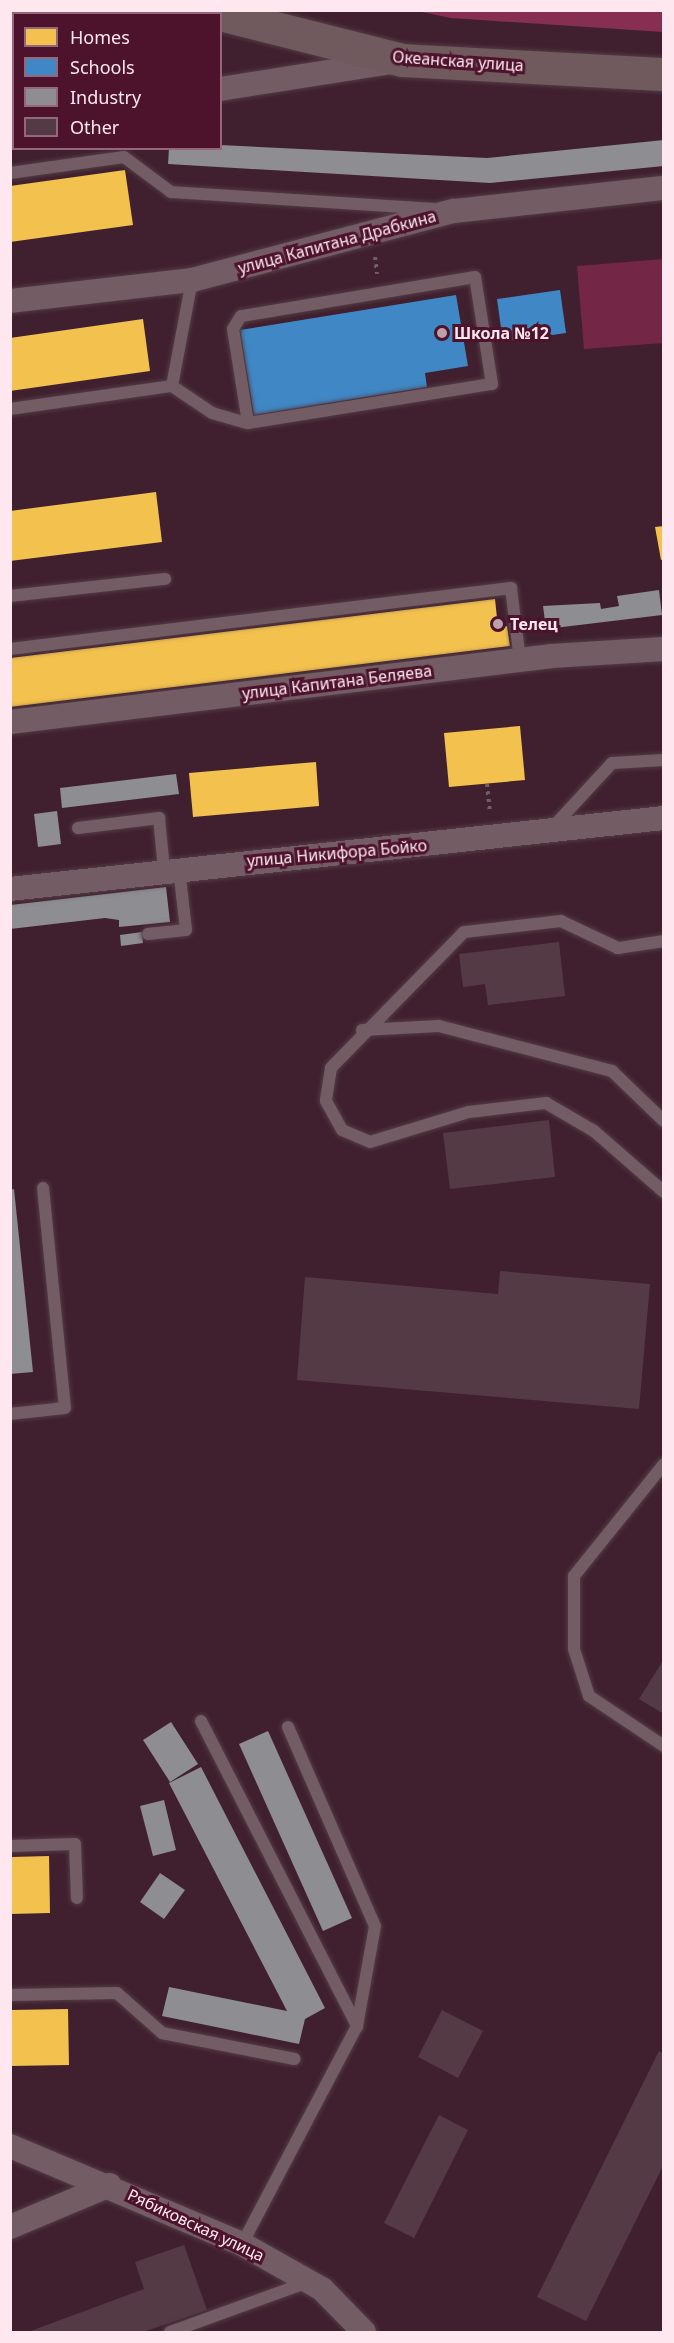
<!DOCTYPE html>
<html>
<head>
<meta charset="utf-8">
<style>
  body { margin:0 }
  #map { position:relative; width:674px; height:2343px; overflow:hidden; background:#40202e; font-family:"Noto Sans",sans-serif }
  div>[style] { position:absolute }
  .green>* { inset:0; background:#742647 }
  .forest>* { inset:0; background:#872e53 }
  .homes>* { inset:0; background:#f2c14e }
  .schools>* { inset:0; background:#3f88c5 }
  .industry>* { inset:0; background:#8d8d92 }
  .building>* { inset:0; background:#543a45 }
  .path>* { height:4px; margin-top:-2px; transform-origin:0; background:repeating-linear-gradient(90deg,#735e66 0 3px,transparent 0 7.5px) }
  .roads { filter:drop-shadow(0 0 2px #533c46) drop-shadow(0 0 2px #533c46) }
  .lane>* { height:12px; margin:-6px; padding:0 6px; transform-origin:6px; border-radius:6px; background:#735c64 }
  .street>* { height:24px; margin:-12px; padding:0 12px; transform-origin:12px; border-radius:12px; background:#735c64 }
  .secondary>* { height:33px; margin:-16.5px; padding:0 16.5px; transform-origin:16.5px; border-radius:16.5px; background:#705a5e }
  .dots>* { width:16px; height:16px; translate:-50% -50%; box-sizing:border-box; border:3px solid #4d132c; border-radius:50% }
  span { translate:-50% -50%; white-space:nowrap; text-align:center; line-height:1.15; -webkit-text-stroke:6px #4d132c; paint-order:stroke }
  .street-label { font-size:16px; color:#fee7ee }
  .poi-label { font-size:16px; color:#fee7ee; font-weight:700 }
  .left { translate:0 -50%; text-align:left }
  .frame { position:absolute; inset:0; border:12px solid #fee7ee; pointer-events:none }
  .legend { position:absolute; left:12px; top:12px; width:210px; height:138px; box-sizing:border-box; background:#4d132c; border:2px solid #94687a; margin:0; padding:8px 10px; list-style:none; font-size:18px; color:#fee7ee }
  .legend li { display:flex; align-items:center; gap:12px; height:30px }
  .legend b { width:30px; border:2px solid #94687a }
</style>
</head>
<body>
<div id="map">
  <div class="green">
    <div style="clip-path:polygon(663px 259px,663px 343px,584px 349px,577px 266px)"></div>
  </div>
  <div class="forest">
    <div style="clip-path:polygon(417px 11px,663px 11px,663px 32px,451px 18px)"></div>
  </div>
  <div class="homes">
    <div style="clip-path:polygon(10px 13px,14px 14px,14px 63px,10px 63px)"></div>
    <div style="clip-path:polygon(125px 170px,133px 225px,10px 242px,10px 186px)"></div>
    <div style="clip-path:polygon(143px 319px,150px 371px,10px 391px,10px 338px)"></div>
    <div style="clip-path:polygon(156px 492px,162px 542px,10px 561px,10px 511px)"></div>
    <div style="clip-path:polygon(664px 526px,664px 559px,661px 560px,655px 527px)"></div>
    <div style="clip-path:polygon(495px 599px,498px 628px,507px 626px,510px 646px,10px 707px,10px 658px)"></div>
    <div style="clip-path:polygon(520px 726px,525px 780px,449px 787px,444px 733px)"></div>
    <div style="clip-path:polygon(316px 762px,319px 806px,193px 817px,189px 773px)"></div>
    <div style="clip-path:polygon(49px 1856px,50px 1913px,10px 1914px,10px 1857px)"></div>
    <div style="clip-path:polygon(68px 2009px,69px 2065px,10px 2066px,10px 2010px)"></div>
  </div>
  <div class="schools">
    <div style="clip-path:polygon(560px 290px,566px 333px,503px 342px,497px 299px)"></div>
    <div style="clip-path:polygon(456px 295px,468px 366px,425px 373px,427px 387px,254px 415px,240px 330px)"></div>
  </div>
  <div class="industry">
    <div style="clip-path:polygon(664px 140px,664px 166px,490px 183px,168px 164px,169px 148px,220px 145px,487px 158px)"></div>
    <div style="clip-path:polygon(659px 590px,662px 615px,546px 629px,543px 606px,600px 603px,601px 609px,619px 606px,617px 596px)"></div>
    <div style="clip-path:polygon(176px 774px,179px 794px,62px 808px,60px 788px)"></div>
    <div style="clip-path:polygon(57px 811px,61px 844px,38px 847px,34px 814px)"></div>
    <div style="clip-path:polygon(166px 887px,170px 922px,119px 927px,119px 920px,105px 918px,10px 929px,10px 905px)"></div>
    <div style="clip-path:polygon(142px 932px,143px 943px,121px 946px,120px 935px)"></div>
    <div style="clip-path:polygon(14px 1189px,33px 1372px,10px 1374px,10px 1190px)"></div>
    <div style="clip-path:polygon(171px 1722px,198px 1764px,170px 1782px,143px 1740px)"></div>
    <div style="clip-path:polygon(268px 1731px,352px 1918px,323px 1931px,239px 1744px)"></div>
    <div style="clip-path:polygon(201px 1767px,325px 2008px,305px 2019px,299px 2044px,162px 2016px,169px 1987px,287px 2011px,169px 1783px)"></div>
    <div style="clip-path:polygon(164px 1800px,176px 1850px,153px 1856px,140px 1806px)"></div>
    <div style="clip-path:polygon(160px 1873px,185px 1890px,164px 1919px,140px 1902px)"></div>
  </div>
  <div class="building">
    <div style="clip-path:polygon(559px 942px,565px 996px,488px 1005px,485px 984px,463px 987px,459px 954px)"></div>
    <div style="clip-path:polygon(549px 1120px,555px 1177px,450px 1189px,443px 1133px)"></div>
    <div style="clip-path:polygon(500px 1271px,650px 1284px,639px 1409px,297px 1380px,305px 1277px,498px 1294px)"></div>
    <div style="clip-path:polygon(664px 1659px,664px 1714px,639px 1699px)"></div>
    <div style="clip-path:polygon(442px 2010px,483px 2031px,458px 2078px,418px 2057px)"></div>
    <div style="clip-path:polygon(659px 2051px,664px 2054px,664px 2164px,586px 2321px,537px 2297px)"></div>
    <div style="clip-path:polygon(439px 2115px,468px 2130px,414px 2238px,384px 2223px)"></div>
    <div style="clip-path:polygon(184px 2245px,207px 2310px,143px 2332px,28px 2332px,144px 2289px,135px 2262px)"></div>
  </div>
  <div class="path">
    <div style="left:375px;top:257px;width:17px;rotate:83deg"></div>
    <div style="left:487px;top:784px;width:29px;rotate:84deg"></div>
  </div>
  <div class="roads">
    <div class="lane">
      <div style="left:10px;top:173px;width:115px;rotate:-8deg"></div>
      <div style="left:124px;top:157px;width:59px;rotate:36.7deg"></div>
      <div style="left:171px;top:192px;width:262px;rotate:3.7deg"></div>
      <div style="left:172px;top:386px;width:48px;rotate:34deg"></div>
      <div style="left:212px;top:413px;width:37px;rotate:16deg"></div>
      <div style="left:248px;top:423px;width:247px;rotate:-9.1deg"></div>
      <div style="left:492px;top:384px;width:108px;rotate:-99deg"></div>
      <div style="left:475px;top:277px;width:237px;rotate:170.5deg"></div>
      <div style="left:241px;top:316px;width:15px;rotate:122deg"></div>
      <div style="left:233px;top:329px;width:95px;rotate:80.9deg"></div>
      <div style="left:10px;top:409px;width:164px;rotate:-8.1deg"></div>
      <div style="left:172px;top:386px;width:108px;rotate:-79.3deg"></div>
      <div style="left:10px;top:596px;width:156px;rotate:-6.3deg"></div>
      <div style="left:10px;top:649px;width:505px;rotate:-6.94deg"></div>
      <div style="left:511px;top:588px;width:73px;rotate:82.9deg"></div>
      <div style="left:78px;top:828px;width:82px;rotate:-7deg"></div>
      <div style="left:159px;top:818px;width:51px;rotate:84.4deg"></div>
      <div style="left:552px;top:828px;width:88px;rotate:-47.3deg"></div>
      <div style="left:612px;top:763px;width:52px;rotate:-3.3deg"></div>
      <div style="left:148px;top:934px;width:38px;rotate:-6deg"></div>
      <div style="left:186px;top:930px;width:61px;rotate:-96.5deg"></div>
      <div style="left:664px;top:941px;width:47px;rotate:171.3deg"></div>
      <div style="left:618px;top:948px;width:63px;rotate:-154.7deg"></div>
      <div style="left:561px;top:921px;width:98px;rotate:173.5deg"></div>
      <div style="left:464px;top:932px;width:190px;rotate:134.4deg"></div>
      <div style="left:331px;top:1068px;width:33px;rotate:99deg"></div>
      <div style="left:326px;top:1101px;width:33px;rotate:61deg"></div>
      <div style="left:342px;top:1130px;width:30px;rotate:23deg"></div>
      <div style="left:370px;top:1142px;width:103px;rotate:-16.9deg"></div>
      <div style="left:469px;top:1112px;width:78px;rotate:-6.7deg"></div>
      <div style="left:546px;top:1103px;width:56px;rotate:30.3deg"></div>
      <div style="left:594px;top:1131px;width:93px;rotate:41.1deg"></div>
      <div style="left:362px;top:1030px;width:77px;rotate:-3deg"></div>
      <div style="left:439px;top:1026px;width:179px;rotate:14.6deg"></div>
      <div style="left:612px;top:1071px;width:72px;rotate:43.9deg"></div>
      <div style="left:10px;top:1414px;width:55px;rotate:-6.2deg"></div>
      <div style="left:65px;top:1408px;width:221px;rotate:-95.7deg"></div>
      <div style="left:664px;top:1464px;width:144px;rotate:128.8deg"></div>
      <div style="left:574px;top:1576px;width:73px;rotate:90deg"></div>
      <div style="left:574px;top:1649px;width:49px;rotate:72.3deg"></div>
      <div style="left:589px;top:1696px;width:90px;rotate:33.7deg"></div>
      <div style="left:201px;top:1721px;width:343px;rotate:62.9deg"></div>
      <div style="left:357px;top:2026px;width:246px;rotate:117.8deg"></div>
      <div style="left:288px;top:1727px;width:217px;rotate:66.4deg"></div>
      <div style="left:375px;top:1926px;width:102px;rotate:100.2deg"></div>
      <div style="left:10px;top:1846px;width:65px;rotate:-1.8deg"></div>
      <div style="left:75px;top:1844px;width:54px;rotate:87.9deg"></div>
      <div style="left:10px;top:1995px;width:107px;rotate:-1.1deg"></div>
      <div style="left:117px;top:1993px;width:60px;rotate:41.6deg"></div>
      <div style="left:162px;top:2033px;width:135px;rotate:11.1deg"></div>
      <div style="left:170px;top:2332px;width:147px;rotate:-19.9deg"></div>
    </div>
    <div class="street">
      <div style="left:10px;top:74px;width:4px;rotate:14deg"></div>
      <div style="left:220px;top:89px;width:172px;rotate:-9deg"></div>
      <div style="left:10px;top:301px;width:183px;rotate:-6.6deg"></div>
      <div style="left:192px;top:280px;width:271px;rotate:-14.8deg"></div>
      <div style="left:454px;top:211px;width:211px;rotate:-6.3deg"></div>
      <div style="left:10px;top:722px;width:546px;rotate:-6.94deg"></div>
      <div style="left:552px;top:656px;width:112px;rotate:-3.6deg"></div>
      <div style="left:10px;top:889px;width:658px;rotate:-6.2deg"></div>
      <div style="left:10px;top:2146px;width:252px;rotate:22.9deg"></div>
      <div style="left:242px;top:2244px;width:92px;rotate:29.4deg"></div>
      <div style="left:322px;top:2289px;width:60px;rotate:45.7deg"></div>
      <div style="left:10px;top:2227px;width:108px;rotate:-22.8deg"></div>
    </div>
    <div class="secondary">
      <div style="left:220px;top:14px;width:188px;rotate:14.2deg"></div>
      <div style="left:402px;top:60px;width:262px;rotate:3.1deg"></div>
    </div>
  </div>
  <div class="dots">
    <div style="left:442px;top:333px;background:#bca1ab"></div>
    <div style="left:498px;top:624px;background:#bca1ab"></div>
  </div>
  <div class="street-label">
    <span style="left:458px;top:61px;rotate:4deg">Океанская улица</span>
    <span style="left:337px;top:242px;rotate:-15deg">улица Капитана Драбкина</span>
    <span style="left:337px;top:682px;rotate:-7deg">улица Капитана Беляева</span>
    <span style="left:337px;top:853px;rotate:-5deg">улица Никифора Бойко</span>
    <span style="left:196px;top:2225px;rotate:25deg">Рябиковская улица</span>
  </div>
  <div class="poi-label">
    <span class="left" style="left:454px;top:333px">Школа №12</span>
    <span class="left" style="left:510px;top:624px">Телец</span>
  </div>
  <div class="frame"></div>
  <ul class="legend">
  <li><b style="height:16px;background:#f2c14e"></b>Homes</li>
  <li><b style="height:16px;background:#3f88c5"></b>Schools</li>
  <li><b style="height:16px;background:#8d8d92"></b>Industry</li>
  <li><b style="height:16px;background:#543a45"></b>Other</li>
  </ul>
</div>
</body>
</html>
